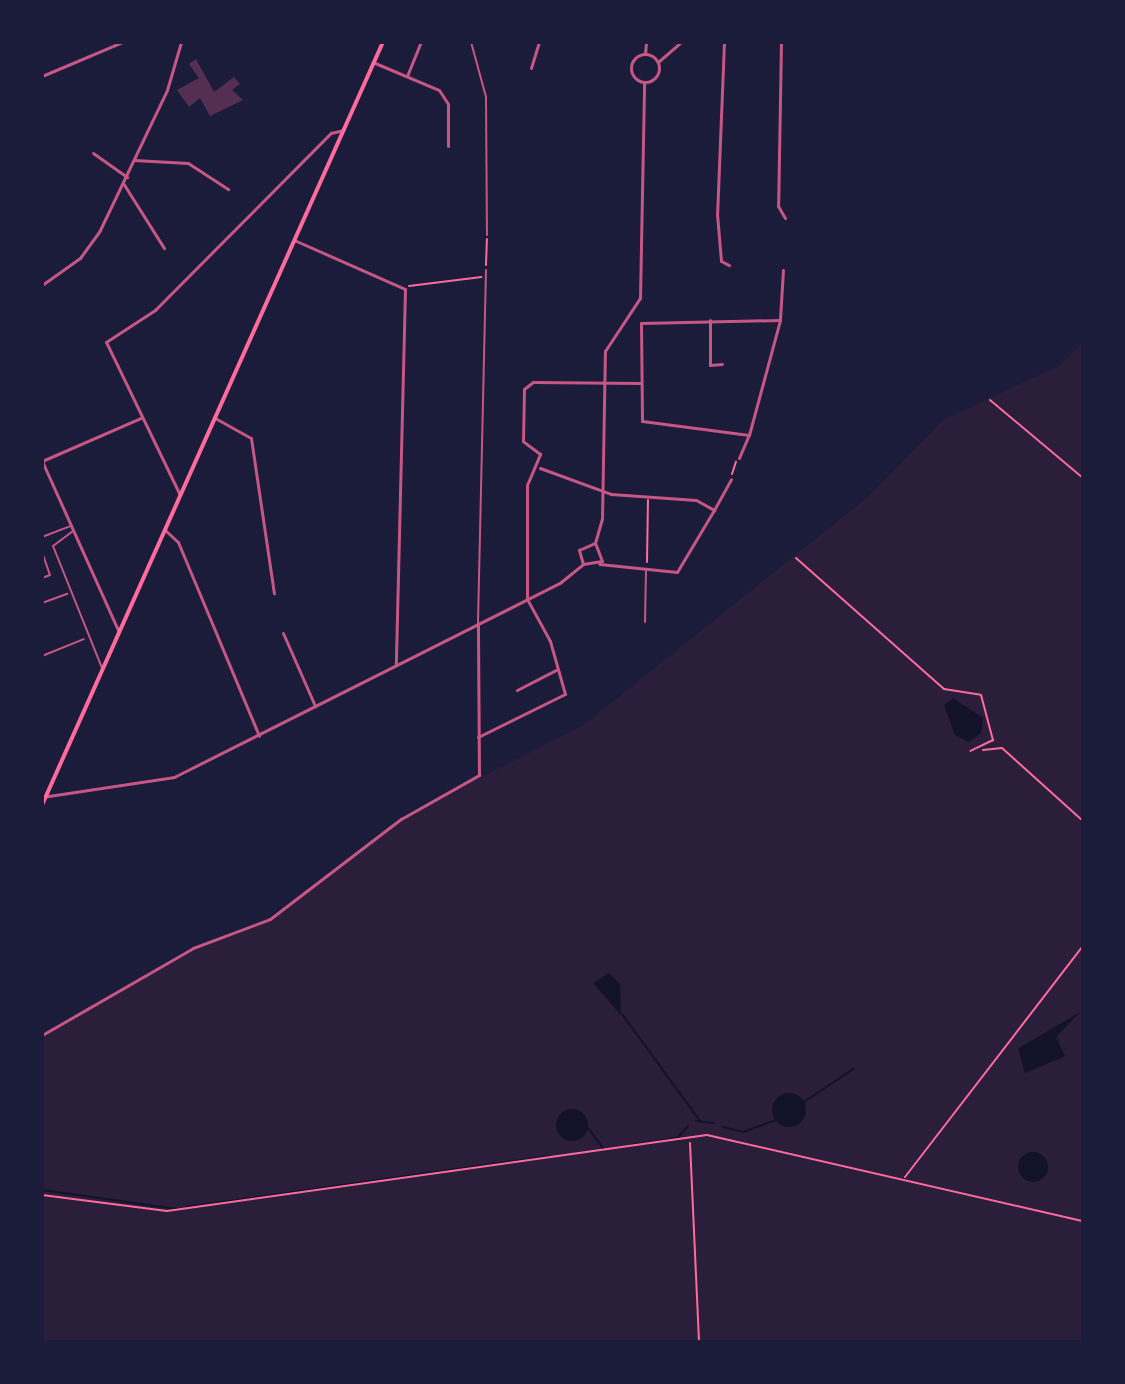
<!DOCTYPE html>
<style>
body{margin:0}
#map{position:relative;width:1125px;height:1384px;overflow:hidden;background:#1b1b3a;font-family:"Open Sans",sans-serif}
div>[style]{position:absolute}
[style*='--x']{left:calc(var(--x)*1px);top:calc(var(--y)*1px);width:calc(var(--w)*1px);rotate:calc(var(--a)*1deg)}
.green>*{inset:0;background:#2a1e3b}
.water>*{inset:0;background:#12122b}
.round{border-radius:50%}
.stream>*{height:2px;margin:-1px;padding:0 1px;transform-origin:1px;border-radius:1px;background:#12122b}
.building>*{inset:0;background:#542f53}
.path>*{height:2px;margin:-1px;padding:0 1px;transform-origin:1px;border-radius:1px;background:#ff6b9d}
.service>*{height:2px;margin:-1px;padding:0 1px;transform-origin:1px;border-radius:1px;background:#c65784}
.pedestrian>*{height:2px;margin:-1px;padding:0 1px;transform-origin:1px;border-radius:1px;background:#c65784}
.minor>*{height:3px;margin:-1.5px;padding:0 1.5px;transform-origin:1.5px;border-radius:1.5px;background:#c65784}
.minor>.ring{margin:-1.5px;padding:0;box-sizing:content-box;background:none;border:3px solid #c65784;border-radius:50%}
.secondary>*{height:4px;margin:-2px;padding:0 2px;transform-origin:2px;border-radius:2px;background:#ff6b9d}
span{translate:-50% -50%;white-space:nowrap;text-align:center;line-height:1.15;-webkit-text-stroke:6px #1b1b3a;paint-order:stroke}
.frame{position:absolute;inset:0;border:44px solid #1b1b3a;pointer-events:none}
</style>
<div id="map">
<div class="green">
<i style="clip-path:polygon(evenodd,1083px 342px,1083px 1342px,42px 1342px,42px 1037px,193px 951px,270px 921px,400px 819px,585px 724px,869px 496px,943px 420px,1060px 365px,1083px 342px,1080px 1013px,1057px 1034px,1062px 1059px,1024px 1065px,1018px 1048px,1080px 1013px)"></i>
</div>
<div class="water">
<i style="clip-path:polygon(953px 698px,983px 718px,981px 733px,969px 742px,955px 735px,944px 705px)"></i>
<i style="clip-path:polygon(609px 973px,620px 984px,621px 1015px,593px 983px)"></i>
<i style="clip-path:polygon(1080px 1012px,1056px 1037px,1065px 1056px,1025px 1073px,1018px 1049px)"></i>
<i class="round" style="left:772px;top:1093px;width:34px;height:34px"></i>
<i class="round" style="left:556px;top:1109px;width:32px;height:32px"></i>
<i class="round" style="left:1018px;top:1152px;width:30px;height:30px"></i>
</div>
<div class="stream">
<i style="--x:622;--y:1014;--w:132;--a:53.9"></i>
<i style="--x:801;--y:1104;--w:63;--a:-33.9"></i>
<i style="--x:696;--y:1121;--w:18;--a:6"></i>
<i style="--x:723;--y:1127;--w:21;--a:14"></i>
<i style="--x:743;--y:1132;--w:38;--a:-20"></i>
<i style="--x:588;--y:1128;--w:26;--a:53"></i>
<i style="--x:631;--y:1145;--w:47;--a:-8.7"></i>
<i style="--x:677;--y:1138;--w:16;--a:-47"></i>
<i style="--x:42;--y:1190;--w:136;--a:8"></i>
<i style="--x:187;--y:1207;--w:366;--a:-8"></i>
</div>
<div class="building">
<i style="clip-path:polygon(196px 59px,214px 92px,234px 77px,240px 84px,232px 90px,243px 100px,210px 116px,200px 98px,189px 107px,177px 90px,199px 78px,189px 64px)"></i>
</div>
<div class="path">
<i style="--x:486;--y:265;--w:26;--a:-88"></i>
<i style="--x:409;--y:286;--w:73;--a:-7.1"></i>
<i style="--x:990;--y:400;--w:121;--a:40"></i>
<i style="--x:732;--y:474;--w:13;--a:-72"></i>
<i style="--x:796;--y:558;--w:198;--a:41.5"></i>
<i style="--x:944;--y:689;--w:37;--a:9"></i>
<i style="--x:981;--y:695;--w:47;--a:75.1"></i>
<i style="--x:993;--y:740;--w:25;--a:154"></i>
<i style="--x:647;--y:562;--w:62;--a:-89.1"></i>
<i style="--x:983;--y:750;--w:19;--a:-6"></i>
<i style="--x:1002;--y:748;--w:109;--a:42"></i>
<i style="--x:690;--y:1143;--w:199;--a:87.4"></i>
<i style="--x:905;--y:1177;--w:292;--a:-52.4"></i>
<i style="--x:42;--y:1195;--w:126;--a:7.3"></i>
<i style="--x:167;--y:1211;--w:545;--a:-8.01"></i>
<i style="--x:707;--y:1135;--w:386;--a:12.9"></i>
</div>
<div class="service">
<i style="--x:73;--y:531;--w:25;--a:143"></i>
<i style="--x:53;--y:546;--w:131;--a:68.1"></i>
<i style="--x:42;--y:537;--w:31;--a:-21"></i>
<i style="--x:42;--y:552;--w:24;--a:71"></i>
<i style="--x:50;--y:575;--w:9;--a:159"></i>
<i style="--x:42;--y:603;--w:27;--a:-20"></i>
<i style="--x:645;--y:622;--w:51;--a:-88.9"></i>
<i style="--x:42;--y:656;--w:45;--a:-22"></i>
</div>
<div class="pedestrian">
<i style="--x:471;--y:42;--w:57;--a:74.7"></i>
<i style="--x:486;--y:97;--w:138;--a:89.6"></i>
<i style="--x:478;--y:622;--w:352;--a:-88.7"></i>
</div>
<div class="minor">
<i style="--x:724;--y:42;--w:172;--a:92.3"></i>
<i style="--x:717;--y:214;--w:47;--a:85.1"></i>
<i style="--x:721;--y:261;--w:9;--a:27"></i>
<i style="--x:781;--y:42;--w:164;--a:91"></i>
<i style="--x:778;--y:206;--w:14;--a:60"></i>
<i class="ring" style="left:631px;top:54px;width:25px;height:25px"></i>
<i style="--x:645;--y:54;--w:12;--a:-85"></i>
<i style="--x:658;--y:62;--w:30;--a:-41"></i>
<i style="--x:375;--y:63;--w:69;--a:22.9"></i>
<i style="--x:439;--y:90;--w:17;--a:57"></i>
<i style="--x:448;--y:104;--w:42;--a:90"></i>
<i style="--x:531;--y:68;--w:27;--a:-73"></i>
<i style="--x:42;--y:76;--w:87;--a:-23"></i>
<i style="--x:407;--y:76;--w:37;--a:-68"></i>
<i style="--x:93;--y:153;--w:42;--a:35.2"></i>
<i style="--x:134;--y:160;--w:54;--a:3.2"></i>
<i style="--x:188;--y:163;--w:48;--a:33"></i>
<i style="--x:123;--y:183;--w:77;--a:57.8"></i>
<i style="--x:294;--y:240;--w:121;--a:23.8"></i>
<i style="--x:405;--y:289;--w:375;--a:91.4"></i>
<i style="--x:42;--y:285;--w:47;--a:-35.4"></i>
<i style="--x:80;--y:258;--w:34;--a:-54"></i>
<i style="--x:100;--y:230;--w:155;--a:-64.4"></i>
<i style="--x:167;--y:90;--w:50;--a:-73.7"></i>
<i style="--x:780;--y:319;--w:49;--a:-86.5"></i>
<i style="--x:710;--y:320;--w:45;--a:90"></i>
<i style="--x:710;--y:365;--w:12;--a:-5"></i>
<i style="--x:215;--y:418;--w:41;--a:29.1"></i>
<i style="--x:251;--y:438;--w:157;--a:81.6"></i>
<i style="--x:739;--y:458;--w:25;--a:-67"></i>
<i style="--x:749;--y:435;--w:119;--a:-74.9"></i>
<i style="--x:780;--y:320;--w:139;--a:178.8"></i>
<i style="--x:641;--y:323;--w:98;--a:89.4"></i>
<i style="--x:642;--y:421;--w:108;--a:7.5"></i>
<i style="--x:42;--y:461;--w:188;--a:65.8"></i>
<i style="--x:42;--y:461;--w:108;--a:-23.5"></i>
<i style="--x:540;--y:468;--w:76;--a:20.1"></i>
<i style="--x:611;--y:494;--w:85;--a:4"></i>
<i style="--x:696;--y:500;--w:21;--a:29"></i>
<i style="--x:714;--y:510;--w:72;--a:120.8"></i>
<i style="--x:677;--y:572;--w:78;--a:-174.1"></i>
<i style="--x:180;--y:495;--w:170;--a:-115.8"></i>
<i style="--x:106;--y:342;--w:59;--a:-33.1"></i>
<i style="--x:155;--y:310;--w:250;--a:-45.2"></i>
<i style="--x:331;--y:133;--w:13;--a:-13"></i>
<i style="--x:714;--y:510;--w:35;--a:-61"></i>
<i style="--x:165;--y:530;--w:18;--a:43"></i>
<i style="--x:178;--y:542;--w:210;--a:67.3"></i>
<i style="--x:595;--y:543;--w:25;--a:-74"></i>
<i style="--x:602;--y:519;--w:168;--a:-89"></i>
<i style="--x:605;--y:351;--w:64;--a:-56.6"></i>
<i style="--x:640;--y:298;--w:216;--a:-88.9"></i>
<i style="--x:583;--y:564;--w:19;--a:-9"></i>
<i style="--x:602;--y:561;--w:19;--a:-111"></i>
<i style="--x:583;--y:564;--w:15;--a:-106"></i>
<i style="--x:579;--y:550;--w:17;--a:-24"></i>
<i style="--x:283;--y:633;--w:80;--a:66.3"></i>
<i style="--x:517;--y:690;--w:44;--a:-27.1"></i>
<i style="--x:478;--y:737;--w:97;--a:-26.3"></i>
<i style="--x:565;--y:694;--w:55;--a:-105.8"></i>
<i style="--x:550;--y:641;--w:48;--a:-118.7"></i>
<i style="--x:527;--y:599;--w:114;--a:-90"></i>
<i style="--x:527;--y:485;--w:34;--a:-67"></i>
<i style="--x:540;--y:454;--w:21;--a:-143"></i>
<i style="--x:523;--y:441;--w:52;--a:-88.9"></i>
<i style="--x:524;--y:389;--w:11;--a:-38"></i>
<i style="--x:533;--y:382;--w:108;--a:0.5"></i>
<i style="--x:42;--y:797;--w:134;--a:-8.6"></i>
<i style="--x:174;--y:777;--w:433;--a:-26.7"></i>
<i style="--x:561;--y:582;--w:28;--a:-39"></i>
<i style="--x:42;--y:1035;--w:174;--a:-29.9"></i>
<i style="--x:193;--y:948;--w:82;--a:-20.6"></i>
<i style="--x:270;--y:919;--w:165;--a:-37.4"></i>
<i style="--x:401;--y:819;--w:90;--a:-29.4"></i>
<i style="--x:479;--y:775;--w:152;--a:-90.4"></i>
</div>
<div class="secondary">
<i style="--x:42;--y:805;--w:836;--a:-65.92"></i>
</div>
<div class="frame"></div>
</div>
